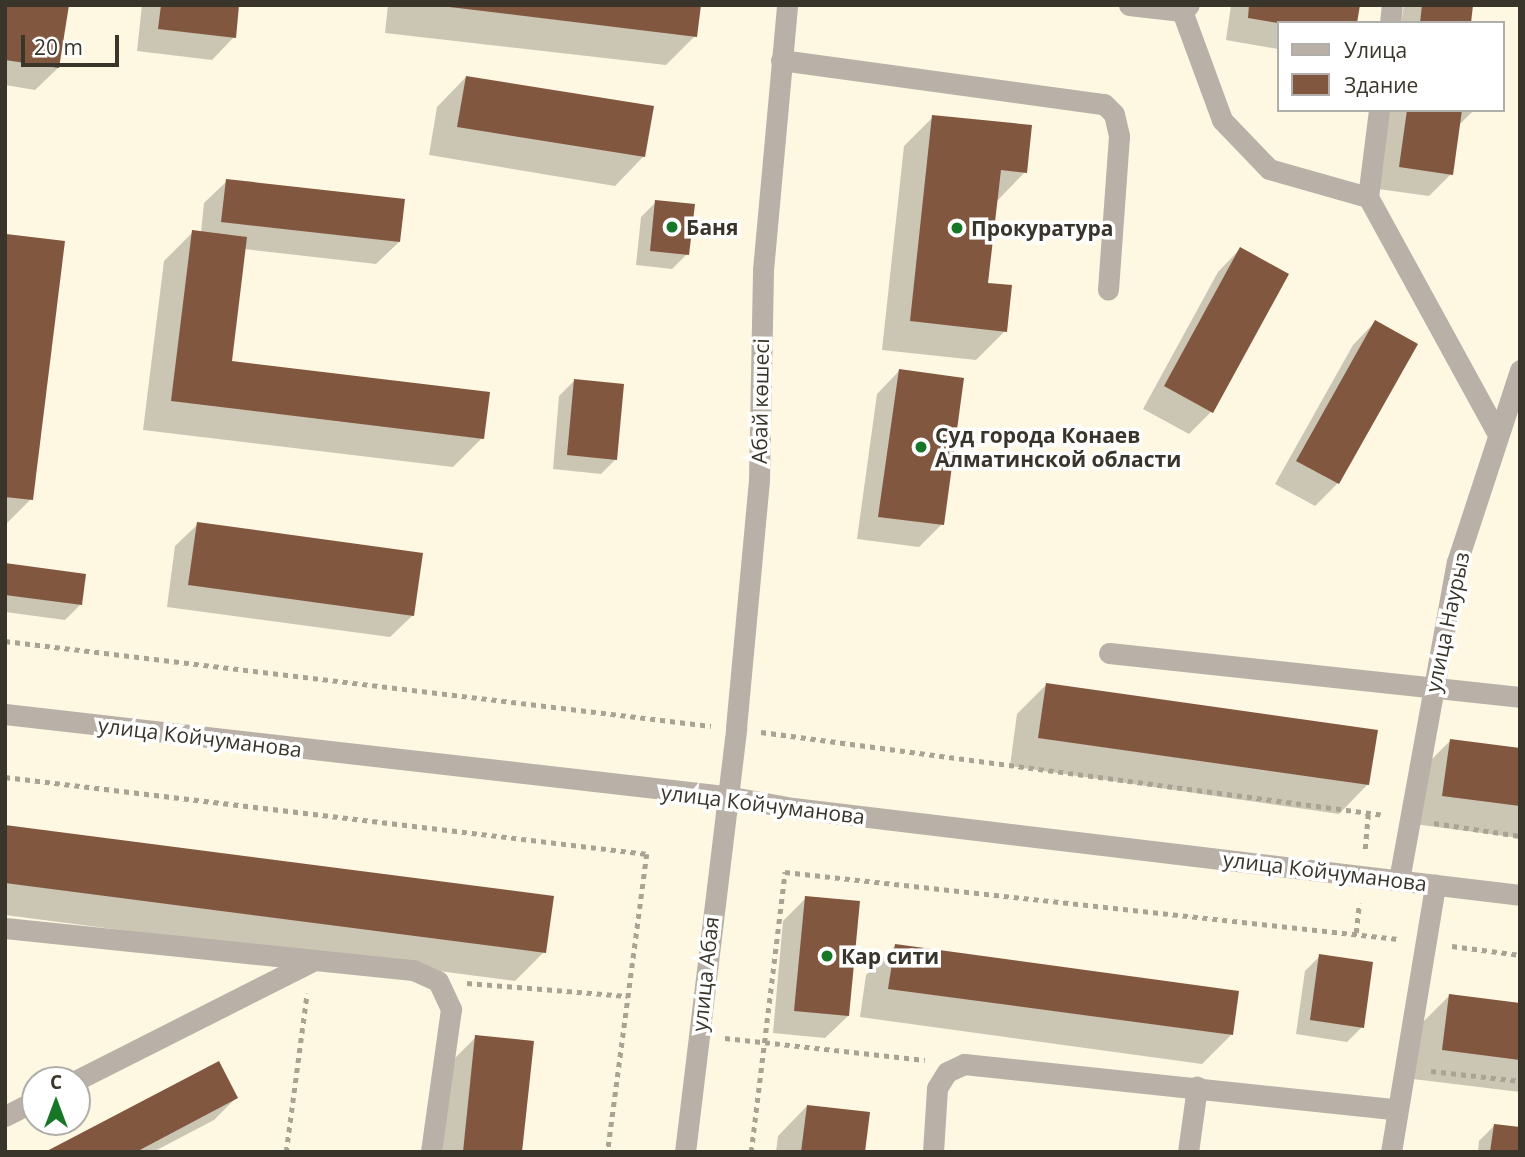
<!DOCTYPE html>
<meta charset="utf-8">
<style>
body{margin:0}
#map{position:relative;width:1525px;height:1157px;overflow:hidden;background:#fef7e2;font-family:"Open Sans",sans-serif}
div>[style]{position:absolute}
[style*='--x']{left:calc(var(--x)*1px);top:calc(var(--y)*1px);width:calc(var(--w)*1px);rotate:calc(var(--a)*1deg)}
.shadow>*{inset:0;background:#0003}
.building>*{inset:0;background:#82573f}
.path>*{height:4.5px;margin-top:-2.25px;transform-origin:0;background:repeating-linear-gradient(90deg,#a9a393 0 5px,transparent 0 10px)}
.minor>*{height:21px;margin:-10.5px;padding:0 10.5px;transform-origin:10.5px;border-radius:10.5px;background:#b9b0a7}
.dots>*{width:19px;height:19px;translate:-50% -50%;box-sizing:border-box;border:4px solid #fff;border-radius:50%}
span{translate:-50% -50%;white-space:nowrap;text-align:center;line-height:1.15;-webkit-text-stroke:7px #fff;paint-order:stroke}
.poi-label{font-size:21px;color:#39352b;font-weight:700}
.left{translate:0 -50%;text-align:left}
.street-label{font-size:21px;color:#39352b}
.frame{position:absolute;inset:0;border:7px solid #39352b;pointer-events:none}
.legend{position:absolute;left:1277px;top:21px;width:228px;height:91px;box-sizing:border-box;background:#fff;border:2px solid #b0aeaa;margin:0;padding:9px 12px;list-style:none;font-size:21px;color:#39352b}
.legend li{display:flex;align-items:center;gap:14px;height:35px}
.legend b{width:35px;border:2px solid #b0aeaa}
.north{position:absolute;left:21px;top:1066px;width:70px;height:70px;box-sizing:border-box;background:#fff;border:2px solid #b0aeaa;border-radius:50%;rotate:0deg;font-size:19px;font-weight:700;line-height:28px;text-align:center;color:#39352b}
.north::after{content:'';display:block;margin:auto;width:24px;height:32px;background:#177727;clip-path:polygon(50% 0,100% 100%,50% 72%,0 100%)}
.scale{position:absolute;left:21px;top:35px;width:98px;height:32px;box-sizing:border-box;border:4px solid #39352b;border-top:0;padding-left:9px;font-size:21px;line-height:24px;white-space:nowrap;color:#39352b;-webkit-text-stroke:5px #fff;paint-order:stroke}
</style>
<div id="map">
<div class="shadow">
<i style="clip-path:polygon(5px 5px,67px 5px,58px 68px,35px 90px,5px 85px)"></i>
<i style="clip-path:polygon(142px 5px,238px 5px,234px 37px,212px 60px,137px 51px)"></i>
<i style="clip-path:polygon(388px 5px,699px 5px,695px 36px,666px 65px,385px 33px)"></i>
<i style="clip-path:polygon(1231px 5px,1358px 5px,1278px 23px,1278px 49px,1226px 40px)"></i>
<i style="clip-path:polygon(1404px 5px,1472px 5px,1469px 23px,1401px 23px)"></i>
<i style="clip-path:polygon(466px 77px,644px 156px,615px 186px,429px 155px,437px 107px)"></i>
<i style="clip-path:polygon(1389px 110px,1474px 110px,1458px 126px,1451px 174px,1429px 196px,1378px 189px)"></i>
<i style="clip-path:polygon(933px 117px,1025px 172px,996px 202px,987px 285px,1005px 331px,976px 360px,882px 350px,904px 146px)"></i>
<i style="clip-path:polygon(227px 181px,399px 242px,376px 264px,244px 249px,230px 362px,482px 438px,453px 467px,143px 430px,164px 261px,193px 232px,201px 233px,204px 203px)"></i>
<i style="clip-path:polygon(656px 202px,687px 254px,672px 269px,636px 265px,641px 217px)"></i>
<i style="clip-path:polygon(7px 235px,31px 499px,5px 525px,5px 237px)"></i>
<i style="clip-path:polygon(1240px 249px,1211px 412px,1189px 434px,1143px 409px,1218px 272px)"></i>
<i style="clip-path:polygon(1375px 322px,1416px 345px,1338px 483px,1315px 506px,1275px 484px,1353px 345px)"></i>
<i style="clip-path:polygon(899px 371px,942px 524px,919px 547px,857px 539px,877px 394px)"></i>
<i style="clip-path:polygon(574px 381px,616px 459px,601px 474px,553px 469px,559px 396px)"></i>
<i style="clip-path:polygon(198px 524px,413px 615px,390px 637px,167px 607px,175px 546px)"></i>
<i style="clip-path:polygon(5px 565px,80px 605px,65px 620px,5px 612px)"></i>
<i style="clip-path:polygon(1046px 685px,1368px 784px,1339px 814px,1010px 766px,1017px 714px)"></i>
<i style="clip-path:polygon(1450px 741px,1520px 750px,1520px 838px,1414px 824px,1421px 770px)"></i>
<i style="clip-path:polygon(5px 827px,544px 952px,515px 981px,5px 915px)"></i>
<i style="clip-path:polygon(806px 898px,848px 1016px,825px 1038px,773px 1033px,783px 921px)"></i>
<i style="clip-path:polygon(895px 946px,1231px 1035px,1202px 1064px,860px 1017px,866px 975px)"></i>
<i style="clip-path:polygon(1320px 956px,1362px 1027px,1347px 1042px,1296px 1034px,1305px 971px)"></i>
<i style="clip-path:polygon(1449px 996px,1520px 1005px,1520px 1092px,1413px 1079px,1420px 1025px)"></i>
<i style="clip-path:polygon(476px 1037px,520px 1152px,437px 1152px,447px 1066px)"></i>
<i style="clip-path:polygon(236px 1098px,214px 1120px,153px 1152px,49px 1152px)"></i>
<i style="clip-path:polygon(807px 1106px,864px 1152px,776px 1152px,778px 1136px)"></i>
<i style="clip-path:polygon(1494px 1126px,1520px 1152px,1478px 1152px,1479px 1141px)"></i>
</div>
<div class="building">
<i style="clip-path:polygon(7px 5px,69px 5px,59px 68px,5px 60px)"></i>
<i style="clip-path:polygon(161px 5px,239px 5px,236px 38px,158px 29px)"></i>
<i style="clip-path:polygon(433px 5px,701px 5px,697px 37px)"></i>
<i style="clip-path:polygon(1249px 5px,1360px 5px,1357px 23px,1278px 23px,1248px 18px)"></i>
<i style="clip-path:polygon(1422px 5px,1473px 5px,1471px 23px,1420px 23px)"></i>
<i style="clip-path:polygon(466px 76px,654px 106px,645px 157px,457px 127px)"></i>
<i style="clip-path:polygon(1407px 110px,1462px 110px,1453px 175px,1399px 167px)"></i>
<i style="clip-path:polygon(932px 115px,1032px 125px,1027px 173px,1001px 170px,988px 283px,1012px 285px,1007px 332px,910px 321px)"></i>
<i style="clip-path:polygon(226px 179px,405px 199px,400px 242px,221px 222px)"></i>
<i style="clip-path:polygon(655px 200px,695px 204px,689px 255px,650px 251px)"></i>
<i style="clip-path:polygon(192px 230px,247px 237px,232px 361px,490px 392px,484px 439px,171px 401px)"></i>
<i style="clip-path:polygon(6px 234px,65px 241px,33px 500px,5px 497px)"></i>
<i style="clip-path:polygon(1240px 247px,1289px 274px,1213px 413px,1164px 386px)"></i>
<i style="clip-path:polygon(1375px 320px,1418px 344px,1339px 484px,1296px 461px)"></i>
<i style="clip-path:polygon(899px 369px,964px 378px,944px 525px,878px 517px)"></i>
<i style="clip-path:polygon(574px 379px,624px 384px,617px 460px,567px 455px)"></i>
<i style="clip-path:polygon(197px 522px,423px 553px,414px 616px,188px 585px)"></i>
<i style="clip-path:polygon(5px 563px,86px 574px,82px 605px,5px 595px)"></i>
<i style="clip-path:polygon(1046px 683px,1378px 730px,1369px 785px,1038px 738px)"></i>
<i style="clip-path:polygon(1450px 739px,1520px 748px,1520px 806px,1442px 796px)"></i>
<i style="clip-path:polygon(5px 825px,554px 896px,546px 953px,5px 883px)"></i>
<i style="clip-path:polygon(805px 896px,860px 901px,849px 1016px,794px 1011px)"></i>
<i style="clip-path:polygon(895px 944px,1239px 991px,1233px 1035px,888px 989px)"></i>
<i style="clip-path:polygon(1319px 954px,1373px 962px,1364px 1028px,1310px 1020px)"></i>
<i style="clip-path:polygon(1449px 994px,1520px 1003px,1520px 1060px,1442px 1050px)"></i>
<i style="clip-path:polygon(475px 1035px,534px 1041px,522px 1152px,463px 1152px)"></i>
<i style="clip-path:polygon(219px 1061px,238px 1098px,136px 1152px,45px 1152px)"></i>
<i style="clip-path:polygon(807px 1105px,870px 1112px,865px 1152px,801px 1152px)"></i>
<i style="clip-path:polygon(1494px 1124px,1520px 1127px,1520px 1152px,1490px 1152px)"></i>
</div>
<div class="path">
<i style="--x:5;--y:641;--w:711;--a:6.87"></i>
<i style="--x:761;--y:732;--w:629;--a:7.59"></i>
<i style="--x:5;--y:777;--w:647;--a:6.84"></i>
<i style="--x:647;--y:854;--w:301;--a:97.5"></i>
<i style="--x:1434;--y:823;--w:87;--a:8.6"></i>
<i style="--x:1365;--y:849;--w:37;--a:-85"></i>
<i style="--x:1356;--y:933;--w:30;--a:-84"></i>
<i style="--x:1452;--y:946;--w:69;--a:7.5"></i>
<i style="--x:467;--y:983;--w:161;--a:4.6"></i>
<i style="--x:725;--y:1038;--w:201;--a:6.3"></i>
<i style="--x:1431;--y:1071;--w:90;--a:6.4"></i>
<i style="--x:286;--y:1152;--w:160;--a:-82.5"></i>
<i style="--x:751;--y:1152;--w:282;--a:-83.1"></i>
<i style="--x:785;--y:872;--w:617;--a:6.24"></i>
</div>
<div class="minor">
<i style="--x:1129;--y:5;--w:53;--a:6.5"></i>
<i style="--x:1182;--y:11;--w:9;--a:-41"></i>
<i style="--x:1182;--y:11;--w:116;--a:69.8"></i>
<i style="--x:1222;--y:120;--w:68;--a:46.2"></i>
<i style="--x:1269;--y:169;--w:103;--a:15.8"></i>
<i style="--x:1390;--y:23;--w:18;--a:-84"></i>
<i style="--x:781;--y:60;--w:326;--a:7.8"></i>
<i style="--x:1104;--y:104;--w:14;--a:45"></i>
<i style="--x:1114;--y:114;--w:23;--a:77"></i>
<i style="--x:1119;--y:136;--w:154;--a:94.1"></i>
<i style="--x:1379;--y:110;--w:88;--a:97.2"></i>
<i style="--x:1368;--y:197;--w:270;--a:61.3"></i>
<i style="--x:1109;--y:653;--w:413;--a:6.1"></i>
<i style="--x:5;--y:714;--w:726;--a:6.49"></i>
<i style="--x:726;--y:796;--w:68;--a:10.2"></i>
<i style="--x:793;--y:808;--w:732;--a:6.82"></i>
<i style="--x:1399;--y:880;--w:323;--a:-79.7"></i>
<i style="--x:1457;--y:562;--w:202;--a:-71.8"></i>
<i style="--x:5;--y:928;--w:410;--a:5.9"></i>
<i style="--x:413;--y:970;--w:27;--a:24"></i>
<i style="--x:438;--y:981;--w:31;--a:65"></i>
<i style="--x:451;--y:1009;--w:144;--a:98"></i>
<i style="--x:77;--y:1080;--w:262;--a:-26.8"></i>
<i style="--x:5;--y:1116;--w:34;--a:-27"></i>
<i style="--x:685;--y:1152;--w:427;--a:-83.1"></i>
<i style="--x:736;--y:728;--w:249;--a:-84.7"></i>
<i style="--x:759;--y:480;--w:210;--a:-88.9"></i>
<i style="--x:763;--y:270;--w:266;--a:-84.8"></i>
<i style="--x:933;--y:1152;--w:64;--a:-86.4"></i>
<i style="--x:937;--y:1088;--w:19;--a:-58"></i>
<i style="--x:947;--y:1072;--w:19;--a:-25"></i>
<i style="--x:964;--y:1064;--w:433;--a:6"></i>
<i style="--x:1188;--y:1152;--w:66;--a:-82.1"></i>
<i style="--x:1391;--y:1152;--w:271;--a:-80.6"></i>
</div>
<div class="dots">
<i style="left:672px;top:227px;background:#177727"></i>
<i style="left:957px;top:228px;background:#177727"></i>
<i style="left:921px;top:447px;background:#177727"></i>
<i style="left:827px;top:956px;background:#177727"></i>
</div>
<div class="poi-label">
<span class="left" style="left:686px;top:227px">Баня</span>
<span class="left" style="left:971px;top:228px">Прокуратура</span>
<span class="left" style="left:935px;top:447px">Суд города Конаев<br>Алматинской области</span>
<span class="left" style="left:841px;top:956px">Кар сити</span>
</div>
<div class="street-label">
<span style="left:760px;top:401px;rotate:-89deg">Абай көшесі</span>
<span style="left:1447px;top:622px;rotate:-78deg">улица Наурыз</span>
<span style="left:200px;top:737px;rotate:7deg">улица Койчуманова</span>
<span style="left:763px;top:804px;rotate:7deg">улица Койчуманова</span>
<span style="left:1325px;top:871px;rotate:7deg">улица Койчуманова</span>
<span style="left:705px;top:974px;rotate:-84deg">улица Абая</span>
</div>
<div class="frame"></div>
<ul class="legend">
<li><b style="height:9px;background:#b9b0a7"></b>Улица</li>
<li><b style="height:19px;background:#82573f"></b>Здание</li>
</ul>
<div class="north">С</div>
<div class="scale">20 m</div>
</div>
